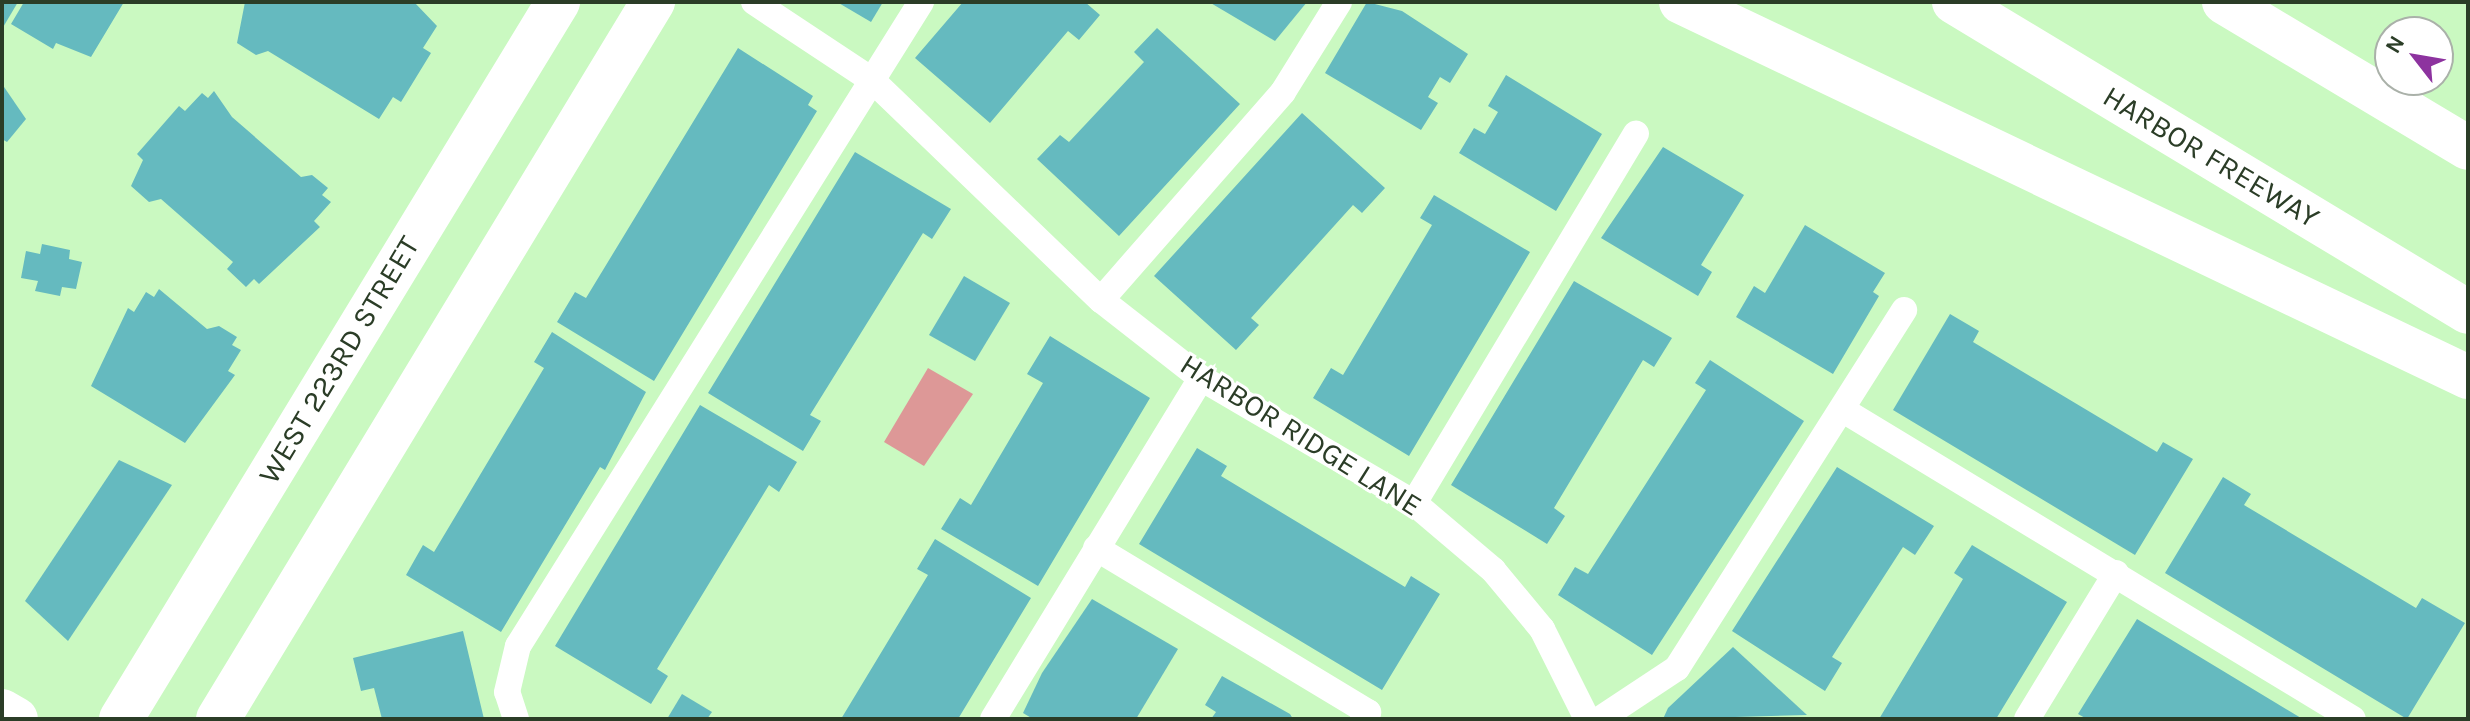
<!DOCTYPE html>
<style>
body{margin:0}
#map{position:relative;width:2470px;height:721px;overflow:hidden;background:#caf9c1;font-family:Karla,sans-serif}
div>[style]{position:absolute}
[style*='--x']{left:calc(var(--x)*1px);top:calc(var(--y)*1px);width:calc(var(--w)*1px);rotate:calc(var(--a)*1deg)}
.water>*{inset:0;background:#dd9897}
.building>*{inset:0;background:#65babf}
.service>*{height:26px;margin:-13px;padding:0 13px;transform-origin:13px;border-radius:13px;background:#fff}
.secondary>*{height:44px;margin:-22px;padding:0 22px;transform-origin:22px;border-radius:22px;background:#fff}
.primary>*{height:44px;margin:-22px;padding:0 22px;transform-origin:22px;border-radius:22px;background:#fff}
.motorway>*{height:44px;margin:-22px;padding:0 22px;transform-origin:22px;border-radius:22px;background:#fff}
span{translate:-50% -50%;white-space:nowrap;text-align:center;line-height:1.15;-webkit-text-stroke:6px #fff;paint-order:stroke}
.street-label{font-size:30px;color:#2b3d27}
.frame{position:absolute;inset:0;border:4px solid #2b3d27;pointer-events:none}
.north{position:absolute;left:2374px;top:16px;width:80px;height:80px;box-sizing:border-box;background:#fff;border:2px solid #aab1a9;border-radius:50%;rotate:301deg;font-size:22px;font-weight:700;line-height:32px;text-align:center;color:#2b3d27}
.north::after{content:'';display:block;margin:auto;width:28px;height:36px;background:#8d339f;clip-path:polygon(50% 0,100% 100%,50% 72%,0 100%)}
</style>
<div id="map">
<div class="water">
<i style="clip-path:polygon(928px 368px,973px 394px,924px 466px,884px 442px)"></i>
</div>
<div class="building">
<i style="clip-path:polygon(2px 2px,18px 2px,2px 29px)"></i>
<i style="clip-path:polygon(24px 2px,124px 2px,91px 57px,56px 43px,53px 49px,11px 24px)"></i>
<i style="clip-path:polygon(245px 2px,415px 3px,437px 26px,423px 48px,431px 53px,401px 102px,393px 97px,379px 119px,268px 51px,256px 55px,237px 43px)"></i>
<i style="clip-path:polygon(837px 2px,883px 2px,871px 22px)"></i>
<i style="clip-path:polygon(963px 2px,1085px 2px,1100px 15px,1079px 40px,1068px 31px,990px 123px,915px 58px)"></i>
<i style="clip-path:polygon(1209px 2px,1307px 2px,1275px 41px)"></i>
<i style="clip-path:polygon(1367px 2px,1402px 11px,1468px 54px,1450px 83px,1440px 77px,1428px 97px,1438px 103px,1421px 130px,1325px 73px)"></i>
<i style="clip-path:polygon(1157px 28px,1240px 104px,1119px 236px,1037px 159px,1060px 135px,1069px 142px,1144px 62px,1134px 52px)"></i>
<i style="clip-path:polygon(738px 48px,813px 96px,808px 105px,817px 111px,654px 381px,557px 322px,575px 292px,586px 298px)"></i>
<i style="clip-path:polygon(1506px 75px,1602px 134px,1556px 211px,1459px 153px,1474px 128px,1485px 134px,1498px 112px,1488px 106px)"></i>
<i style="clip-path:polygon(2px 84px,26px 119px,7px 142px,2px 139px)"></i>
<i style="clip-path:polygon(214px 91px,232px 117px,301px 177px,312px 175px,328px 188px,322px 195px,331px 202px,314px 221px,320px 227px,259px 284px,254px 279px,246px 287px,227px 269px,233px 262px,161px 199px,149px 202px,131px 186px,143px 160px,137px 154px,179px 106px,185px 111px,202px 93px,208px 98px)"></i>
<i style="clip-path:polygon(1302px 113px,1385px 188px,1362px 213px,1353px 205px,1251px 318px,1259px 325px,1236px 350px,1154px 276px)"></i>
<i style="clip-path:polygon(1663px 147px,1744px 195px,1701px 265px,1712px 272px,1698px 296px,1601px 238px)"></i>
<i style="clip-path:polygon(855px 152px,951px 209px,932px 239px,923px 233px,810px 415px,821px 421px,803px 451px,708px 393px)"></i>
<i style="clip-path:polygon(1434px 195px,1530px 252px,1409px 456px,1313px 398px,1331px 368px,1343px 375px,1432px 225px,1420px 218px)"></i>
<i style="clip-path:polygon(1805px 225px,1885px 273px,1873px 292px,1879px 296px,1833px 374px,1736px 317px,1754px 286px,1765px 293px)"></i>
<i style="clip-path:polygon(42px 244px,70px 250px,69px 259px,82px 262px,76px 289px,62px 287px,60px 296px,35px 291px,38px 281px,21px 278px,26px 251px,40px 254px)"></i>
<i style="clip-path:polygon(964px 276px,1010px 303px,975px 361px,929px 335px)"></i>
<i style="clip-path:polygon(1574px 281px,1672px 338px,1654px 367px,1643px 360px,1554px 508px,1565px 516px,1547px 544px,1451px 485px)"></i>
<i style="clip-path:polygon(159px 289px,207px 329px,219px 326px,237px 337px,232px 345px,241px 350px,228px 371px,235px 375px,185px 443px,91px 386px,128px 308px,134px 312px,146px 292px,154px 297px)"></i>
<i style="clip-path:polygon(1950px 314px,1979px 331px,1973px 342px,2157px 452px,2163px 442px,2193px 459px,2135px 555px,1893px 410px)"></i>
<i style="clip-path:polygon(552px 332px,646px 392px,605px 470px,600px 467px,501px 632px,406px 575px,423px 545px,434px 552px,544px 368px,534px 362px)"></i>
<i style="clip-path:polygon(1050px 336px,1150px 398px,1038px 586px,941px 529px,960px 498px,971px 505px,1043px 383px,1027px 374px)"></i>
<i style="clip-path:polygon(1710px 360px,1804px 421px,1652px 655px,1558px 595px,1575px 567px,1588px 574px,1706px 390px,1695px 383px)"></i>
<i style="clip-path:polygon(700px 405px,797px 462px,779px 492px,769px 485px,657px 669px,668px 676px,651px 704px,555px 646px)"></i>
<i style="clip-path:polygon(1197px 448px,1227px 466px,1221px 476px,1405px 587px,1411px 576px,1440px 594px,1382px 690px,1139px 544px)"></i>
<i style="clip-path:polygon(119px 460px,172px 485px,68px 641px,25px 601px)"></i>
<i style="clip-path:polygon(1837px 467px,1934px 526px,1915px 555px,1903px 547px,1832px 657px,1842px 663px,1825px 691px,1732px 631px)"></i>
<i style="clip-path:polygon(2223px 477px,2251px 494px,2244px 505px,2416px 608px,2422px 598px,2465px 623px,2407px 719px,2165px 573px)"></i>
<i style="clip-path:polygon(935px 539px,1031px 598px,958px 719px,841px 719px,928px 575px,917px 569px)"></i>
<i style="clip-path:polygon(1972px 545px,2067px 602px,1996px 719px,1879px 719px,1963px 579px,1954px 573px)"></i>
<i style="clip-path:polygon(1092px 599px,1178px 649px,1136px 719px,1033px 719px,1023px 713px,1042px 673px)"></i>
<i style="clip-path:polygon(2137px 619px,2301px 718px,2310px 719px,2087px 719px,2078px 714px)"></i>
<i style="clip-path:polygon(463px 631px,484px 719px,382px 719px,374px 688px,361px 691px,353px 658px)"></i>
<i style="clip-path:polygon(1733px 647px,1807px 715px,1663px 719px,1668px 708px)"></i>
<i style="clip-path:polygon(1222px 676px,1290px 714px,1293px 719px,1211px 719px,1216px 712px,1205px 705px)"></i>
<i style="clip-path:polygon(682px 694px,712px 712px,707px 719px,667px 719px)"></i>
</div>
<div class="service">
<i style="--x:754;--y:2;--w:141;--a:33.5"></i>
<i style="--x:872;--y:80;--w:318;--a:43.9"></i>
<i style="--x:1101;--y:300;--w:127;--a:38"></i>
<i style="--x:1201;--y:378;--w:247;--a:30.4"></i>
<i style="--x:1414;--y:503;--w:104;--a:40.3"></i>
<i style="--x:1493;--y:570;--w:77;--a:50.3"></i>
<i style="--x:1542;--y:629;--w:101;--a:63.4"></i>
<i style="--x:1101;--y:300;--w:276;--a:-48.8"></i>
<i style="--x:1283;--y:92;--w:106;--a:-58.1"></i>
<i style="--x:1843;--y:410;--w:596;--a:31.21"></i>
<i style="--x:1414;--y:503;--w:431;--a:-59"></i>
<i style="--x:1096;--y:548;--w:318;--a:31.1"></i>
<i style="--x:1368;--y:712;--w:9;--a:126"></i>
<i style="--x:516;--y:719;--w:28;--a:-108"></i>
<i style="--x:507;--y:692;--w:47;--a:-76.6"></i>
<i style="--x:518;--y:646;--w:760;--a:-57.96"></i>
<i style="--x:993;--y:719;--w:399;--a:-58.6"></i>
<i style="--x:1600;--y:719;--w:92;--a:-33.5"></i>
<i style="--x:1677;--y:668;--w:424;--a:-57.6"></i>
<i style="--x:2027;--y:719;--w:171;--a:-58.6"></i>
</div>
<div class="secondary">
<i style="--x:121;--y:719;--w:840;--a:-58.64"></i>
<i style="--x:218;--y:719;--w:839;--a:-58.76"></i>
</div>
<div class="primary">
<i style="--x:2;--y:711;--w:16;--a:30"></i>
</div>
<div class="motorway">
<i style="--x:1681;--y:2;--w:872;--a:25.48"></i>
<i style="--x:1954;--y:2;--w:600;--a:31.09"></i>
<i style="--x:2224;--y:2;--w:284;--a:30.9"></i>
</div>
<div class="street-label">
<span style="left:2211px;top:157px;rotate:31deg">HARBOR FREEWAY</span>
<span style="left:339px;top:360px;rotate:-59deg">WEST 223RD STREET</span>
<span style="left:1301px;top:435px;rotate:32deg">HARBOR RIDGE LANE</span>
</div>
<div class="frame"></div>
<div class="north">N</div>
</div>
